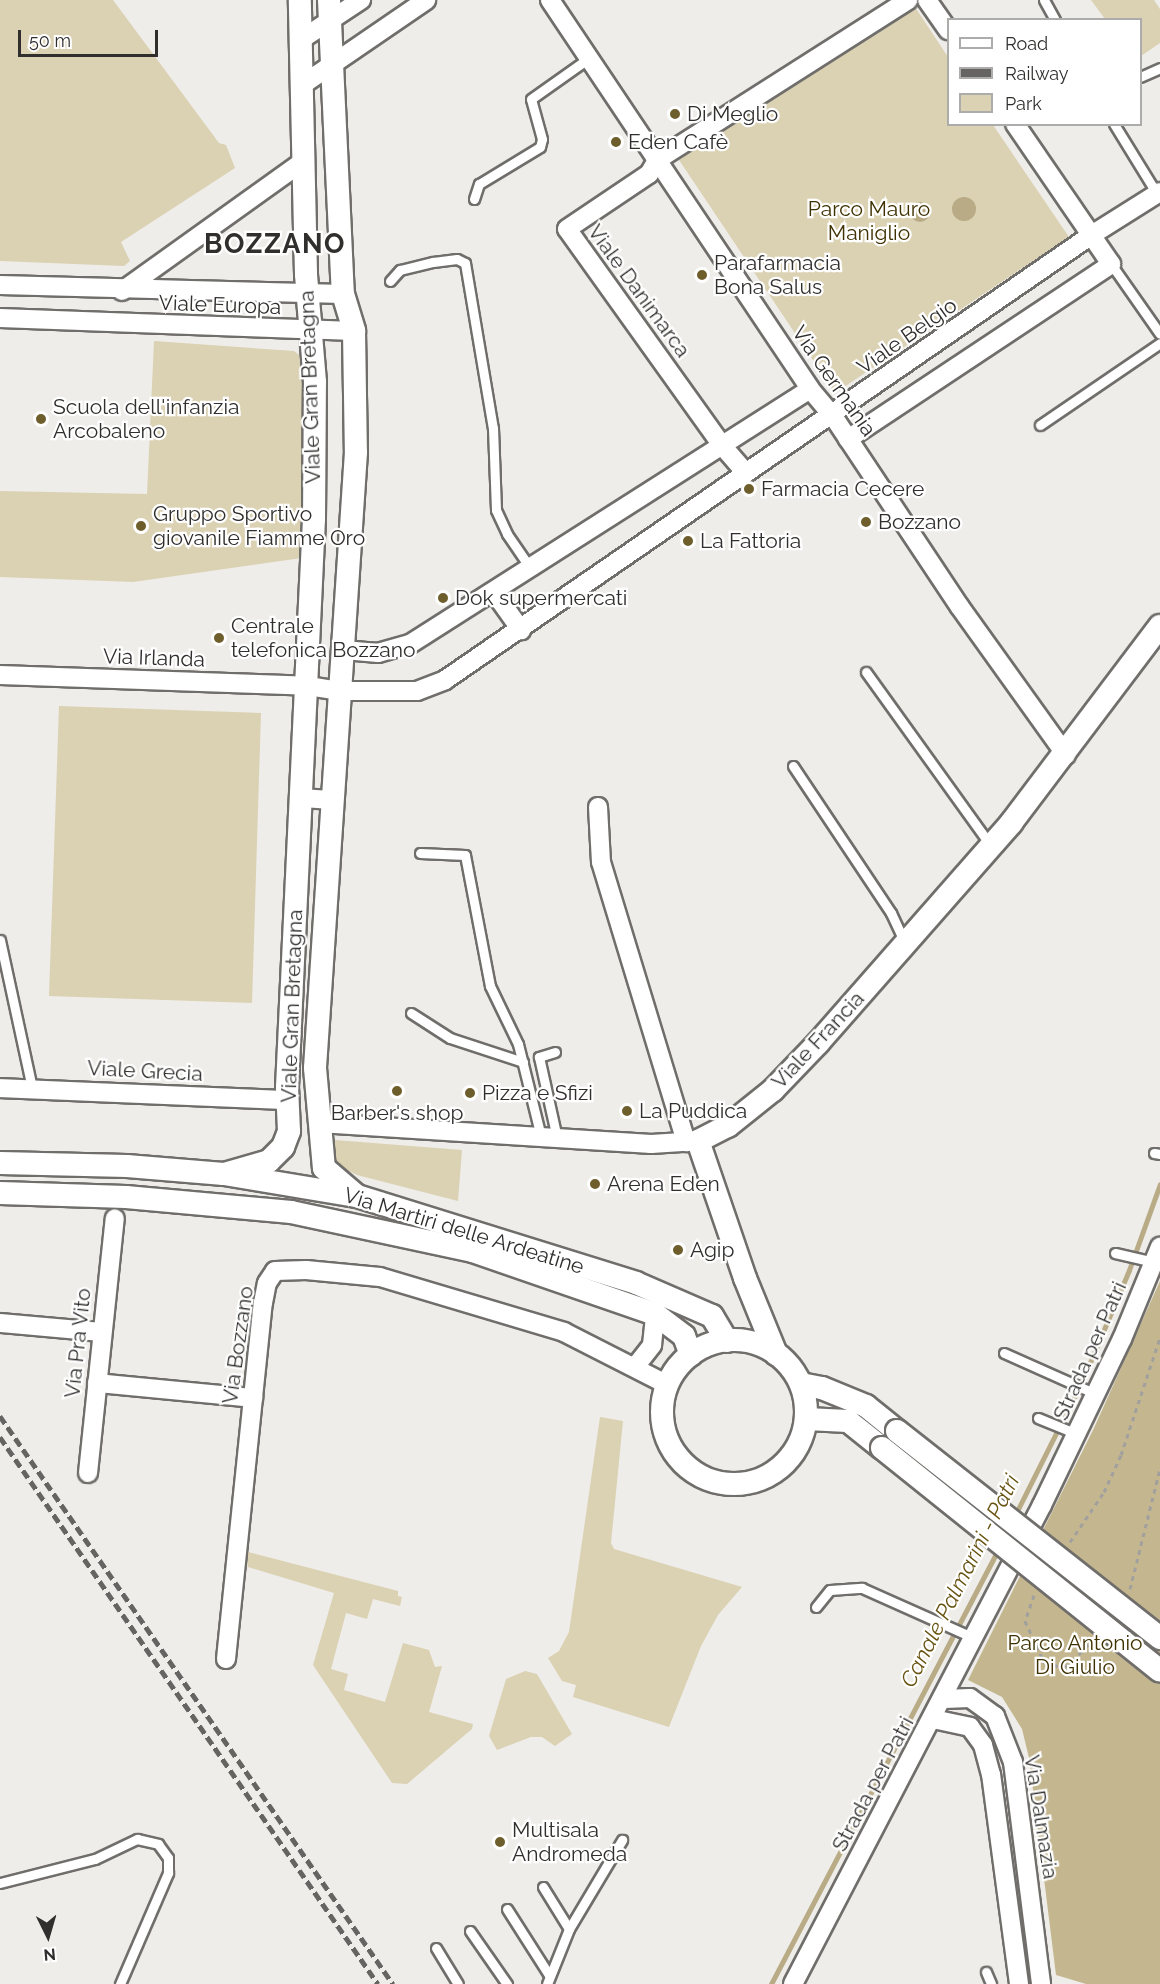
<!DOCTYPE html>
<meta charset="utf-8">
<style>
body{margin:0}
#map{position:relative;width:1160px;height:1984px;overflow:hidden;background:#eeede9;font-family:Raleway,sans-serif}
div>[style]{position:absolute}
[style*='--x']{left:calc(var(--x)*1px);top:calc(var(--y)*1px);width:calc(var(--w)*1px);rotate:calc(var(--a)*1deg)}
.green>*{inset:0;background:#dbd1b3}
.forest>*{inset:0;background:#c4b790}
.water>*{inset:0;background:#b8ab85}
.round{border-radius:50%}
.stream>*{height:5px;margin:-2.5px;padding:0 2.5px;transform-origin:2.5px;border-radius:2.5px;background:#b8ab85}
.path>*{height:3px;margin-top:-1.5px;transform-origin:0;background:repeating-linear-gradient(90deg,#a1a09d 0 4.5px,transparent 0 9px)}
.roads{filter:drop-shadow(2px 0 #706e6b) drop-shadow(-2px 0 #706e6b) drop-shadow(0 2px #706e6b) drop-shadow(0 -2px #706e6b)}
.service>*{height:9px;margin:-4.5px;padding:0 4.5px;transform-origin:4.5px;border-radius:4.5px;background:#fff}
.minor>*{height:18px;margin:-9px;padding:0 9px;transform-origin:9px;border-radius:9px;background:#fff}
.tertiary>*{height:22px;margin:-11px;padding:0 11px;transform-origin:11px;border-radius:11px;background:#fff}
.tertiary>.ring{margin:-11px;padding:0;box-sizing:content-box;background:none;border:22px solid #fff;border-radius:50%}
.rail>*{height:4.5px;margin-top:-2.25px;transform-origin:0;background:repeating-linear-gradient(90deg,#656462 0 9px,transparent 0 13.5px)}
.bridges{filter:drop-shadow(2px 0 #706e6b) drop-shadow(-2px 0 #706e6b) drop-shadow(0 2px #706e6b) drop-shadow(0 -2px #706e6b)}
.tertiary-bridge>*{height:22px;margin:-11px;padding:0 11px;transform-origin:11px;border-radius:11px;background:#fff}
.dots>*{width:16px;height:16px;translate:-50% -50%;box-sizing:border-box;border:3px solid #fff;border-radius:50%}
span{translate:-50% -50%;white-space:nowrap;text-align:center;line-height:1.15;-webkit-text-stroke:4.5px #fff;paint-order:stroke}
.poi-label{font-size:21px;color:#302f2e}
.left{translate:0 -50%;text-align:left}
.park-label{font-size:21px;color:#3f3100}
.street-label{font-size:21px;color:#302f2e}
.water-label{font-size:22px;color:#685513;font-style:italic}
.district-label{font-size:27px;color:#302f2e;font-weight:700;letter-spacing:1.5px}
.legend{position:absolute;left:947px;top:18px;width:195px;height:108px;box-sizing:border-box;background:#fff;border:2px solid #acacab;margin:0;padding:8px 10px;list-style:none;font-size:18px;color:#302f2e}
.legend li{display:flex;align-items:center;gap:12px;height:30px}
.legend b{width:30px;border:2px solid #acacab}
.north{position:absolute;left:18px;top:1906px;width:60px;height:60px;-webkit-text-stroke:4px #fff;paint-order:stroke;rotate:175deg;font-size:16px;font-weight:700;line-height:24px;text-align:center;color:#302f2e}
.north::after{content:'';display:block;margin:auto;width:21px;height:27px;background:#302f2e;clip-path:polygon(50% 0,100% 100%,50% 72%,0 100%)}
.scale{position:absolute;left:18px;top:30px;width:140px;height:27px;box-sizing:border-box;border:3px solid #302f2e;border-top:0;padding-left:8px;font-size:18px;line-height:21px;white-space:nowrap;color:#302f2e;-webkit-text-stroke:4px #fff;paint-order:stroke}
</style>
<div id="map">
<div class="green">
<i style="clip-path:polygon(0 0,113px 0,219px 143px,226px 145px,235px 168px,121px 242px,130px 261px,124px 266px,0 261px)"></i>
<i style="clip-path:polygon(1091px 0,1154px 0,1160px 9px,1160px 43px,1141px 56px,1140px 20px,1105px 19px)"></i>
<i style="clip-path:polygon(913px 4px,948px 57px,948px 124px,993px 125px,1069px 237px,835px 393px,679px 160px)"></i>
<i style="clip-path:polygon(154px 341px,294px 351px,308px 362px,302px 558px,133px 582px,0 577px,0 491px,147px 494px)"></i>
<i style="clip-path:polygon(59px 706px,261px 713px,252px 1003px,49px 996px)"></i>
<i style="clip-path:polygon(335px 1140px,462px 1150px,458px 1201px,357px 1175px,333px 1163px,328px 1144px)"></i>
<i style="clip-path:polygon(600px 1417px,623px 1421px,611px 1543px,614px 1549px,742px 1587px,718px 1615px,701px 1646px,669px 1727px,573px 1697px,576px 1685px,562px 1681px,548px 1658px,559px 1651px,569px 1632px)"></i>
<i style="clip-path:polygon(244px 1551px,398px 1591px,398px 1596px,402px 1597px,400px 1606px,373px 1599px,367px 1619px,346px 1613px,331px 1669px,348px 1674px,344px 1690px,385px 1702px,403px 1643px,429px 1650px,435px 1667px,442px 1666px,429px 1712px,473px 1724px,472px 1729px,407px 1784px,392px 1783px,313px 1665px,334px 1593px,248px 1567px)"></i>
<i style="clip-path:polygon(525px 1671px,537px 1674px,572px 1734px,555px 1746px,542px 1737px,531px 1737px,497px 1750px,489px 1736px,506px 1679px)"></i>
</div>
<div class="forest">
<i style="clip-path:polygon(1160px 1281px,1160px 1984px,1086px 1984px,1056px 1975px,1029px 1758px,1022px 1729px,1002px 1697px,968px 1680px,1094px 1428px)"></i>
</div>
<div class="water">
<i class="round" style="left:952px;top:197px;width:24px;height:24px"></i>
<i class="round" style="left:910px;top:202px;width:20px;height:20px"></i>
</div>
<div class="stream">
<i style="--x:1014;--y:1517;--w:154;--a:-63.4"></i>
<i style="--x:1083;--y:1379;--w:118;--a:-67.1"></i>
<i style="--x:1129;--y:1270;--w:91;--a:-70.2"></i>
<i style="--x:771;--y:1984;--w:490;--a:-62.4"></i>
</div>
<div class="path">
<i style="--x:1070;--y:1542;--w:60;--a:-55.8"></i>
<i style="--x:1104;--y:1492;--w:41;--a:-65.3"></i>
<i style="--x:1121;--y:1455;--w:123;--a:-71.6"></i>
<i style="--x:1130;--y:1589;--w:124;--a:-76"></i>
<i style="--x:1034;--y:1595;--w:28;--a:109"></i>
<i style="--x:1025;--y:1621;--w:47;--a:65.1"></i>
<i style="--x:1045;--y:1664;--w:21;--a:8"></i>
<i style="--x:1066;--y:1667;--w:38;--a:-45"></i>
</div>
<div class="roads">
<div class="service">
<i style="--x:1044;--y:0;--w:23;--a:61"></i>
<i style="--x:1140;--y:77;--w:22;--a:-24"></i>
<i style="--x:1114;--y:124;--w:82;--a:58.4"></i>
<i style="--x:474;--y:199;--w:16;--a:-72"></i>
<i style="--x:479;--y:184;--w:71;--a:-31.2"></i>
<i style="--x:540;--y:147;--w:8;--a:-76"></i>
<i style="--x:542;--y:139;--w:41;--a:-105.4"></i>
<i style="--x:531;--y:99;--w:71;--a:-35.3"></i>
<i style="--x:1111;--y:264;--w:85;--a:55"></i>
<i style="--x:390;--y:281;--w:15;--a:-48"></i>
<i style="--x:400;--y:270;--w:34;--a:-14"></i>
<i style="--x:433;--y:262;--w:24;--a:-7"></i>
<i style="--x:457;--y:259;--w:9;--a:27"></i>
<i style="--x:465;--y:263;--w:167;--a:80.4"></i>
<i style="--x:493;--y:428;--w:82;--a:87.9"></i>
<i style="--x:496;--y:510;--w:26;--a:65"></i>
<i style="--x:507;--y:534;--w:42;--a:55.6"></i>
<i style="--x:1040;--y:425;--w:145;--a:-34.3"></i>
<i style="--x:866;--y:672;--w:214;--a:54.3"></i>
<i style="--x:793;--y:766;--w:177;--a:56.3"></i>
<i style="--x:891;--y:913;--w:33;--a:65"></i>
<i style="--x:420;--y:853;--w:45;--a:2.5"></i>
<i style="--x:465;--y:855;--w:133;--a:79.2"></i>
<i style="--x:490;--y:986;--w:64;--a:64.2"></i>
<i style="--x:518;--y:1044;--w:96;--a:76.1"></i>
<i style="--x:0;--y:940;--w:151;--a:77.8"></i>
<i style="--x:411;--y:1013;--w:46;--a:32.7"></i>
<i style="--x:450;--y:1038;--w:77;--a:18.2"></i>
<i style="--x:555;--y:1052;--w:17;--a:163"></i>
<i style="--x:539;--y:1057;--w:83;--a:77.5"></i>
<i style="--x:1154;--y:1153;--w:6;--a:9"></i>
<i style="--x:1115;--y:1253;--w:40;--a:13"></i>
<i style="--x:1004;--y:1353;--w:101;--a:24"></i>
<i style="--x:1038;--y:1418;--w:42;--a:22.3"></i>
<i style="--x:816;--y:1607;--w:22;--a:-51"></i>
<i style="--x:830;--y:1590;--w:32;--a:-4"></i>
<i style="--x:862;--y:1588;--w:120;--a:24"></i>
<i style="--x:0;--y:1883;--w:98;--a:-14.2"></i>
<i style="--x:95;--y:1859;--w:47;--a:-25.5"></i>
<i style="--x:137;--y:1839;--w:22;--a:13"></i>
<i style="--x:158;--y:1844;--w:17;--a:54"></i>
<i style="--x:168;--y:1858;--w:15;--a:90"></i>
<i style="--x:168;--y:1873;--w:121;--a:113.4"></i>
<i style="--x:543;--y:1887;--w:49;--a:58.2"></i>
<i style="--x:507;--y:1909;--w:78;--a:57.5"></i>
<i style="--x:470;--y:1931;--w:65;--a:55.1"></i>
<i style="--x:436;--y:1948;--w:42;--a:58.6"></i>
<i style="--x:986;--y:1972;--w:13;--a:67"></i>
<i style="--x:547;--y:1984;--w:59;--a:-68.2"></i>
<i style="--x:569;--y:1929;--w:104;--a:-59.2"></i>
</div>
<div class="minor">
<i style="--x:550;--y:0;--w:468;--a:56.2"></i>
<i style="--x:810;--y:389;--w:35;--a:50"></i>
<i style="--x:833;--y:416;--w:229;--a:56.4"></i>
<i style="--x:960;--y:607;--w:182;--a:54.4"></i>
<i style="--x:927;--y:0;--w:37;--a:55"></i>
<i style="--x:302;--y:39;--w:71;--a:-33.5"></i>
<i style="--x:305;--y:83;--w:147;--a:-34.4"></i>
<i style="--x:0;--y:285;--w:343;--a:1.5"></i>
<i style="--x:122;--y:291;--w:225;--a:-35.6"></i>
<i style="--x:0;--y:318;--w:354;--a:2.1"></i>
<i style="--x:848;--y:439;--w:316;--a:-33.6"></i>
<i style="--x:1111;--y:264;--w:170;--a:-124.4"></i>
<i style="--x:746;--y:473;--w:38;--a:-131"></i>
<i style="--x:721;--y:444;--w:264;--a:-125.6"></i>
<i style="--x:567;--y:229;--w:99;--a:-33.9"></i>
<i style="--x:649;--y:174;--w:16;--a:-60"></i>
<i style="--x:657;--y:160;--w:298;--a:-32.5"></i>
<i style="--x:494;--y:592;--w:47;--a:54.6"></i>
<i style="--x:344;--y:650;--w:34;--a:5"></i>
<i style="--x:378;--y:653;--w:33;--a:-16"></i>
<i style="--x:410;--y:644;--w:474;--a:-32.5"></i>
<i style="--x:0;--y:675;--w:308;--a:2"></i>
<i style="--x:308;--y:686;--w:33;--a:9"></i>
<i style="--x:341;--y:691;--w:76;--a:0"></i>
<i style="--x:417;--y:691;--w:30;--a:-21"></i>
<i style="--x:445;--y:680;--w:787;--a:-34.54"></i>
<i style="--x:1093;--y:234;--w:79;--a:-32.1"></i>
<i style="--x:302;--y:798;--w:31;--a:4"></i>
<i style="--x:598;--y:807;--w:55;--a:86.9"></i>
<i style="--x:601;--y:862;--w:293;--a:73.1"></i>
<i style="--x:0;--y:1088;--w:287;--a:2.4"></i>
<i style="--x:319;--y:1123;--w:333;--a:3.6"></i>
<i style="--x:651;--y:1144;--w:47;--a:-3.7"></i>
<i style="--x:0;--y:1323;--w:101;--a:5.1"></i>
<i style="--x:635;--y:1367;--w:28;--a:-52"></i>
<i style="--x:652;--y:1345;--w:31;--a:-84"></i>
<i style="--x:97;--y:1383;--w:157;--a:5.5"></i>
<i style="--x:88;--y:1473;--w:256;--a:-84"></i>
<i style="--x:226;--y:1659;--w:358;--a:-84.1"></i>
<i style="--x:263;--y:1303;--w:20;--a:-79"></i>
<i style="--x:267;--y:1283;--w:14;--a:-56"></i>
<i style="--x:275;--y:1271;--w:31;--a:-2"></i>
<i style="--x:306;--y:1270;--w:74;--a:5.4"></i>
<i style="--x:380;--y:1277;--w:192;--a:16.6"></i>
<i style="--x:564;--y:1332;--w:117;--a:27"></i>
<i style="--x:944;--y:1699;--w:26;--a:-2"></i>
<i style="--x:970;--y:1698;--w:31;--a:36"></i>
<i style="--x:995;--y:1716;--w:49;--a:68.6"></i>
<i style="--x:1013;--y:1762;--w:224;--a:82.8"></i>
<i style="--x:933;--y:1719;--w:38;--a:12"></i>
<i style="--x:970;--y:1727;--w:22;--a:54"></i>
<i style="--x:983;--y:1745;--w:30;--a:75"></i>
<i style="--x:991;--y:1774;--w:212;--a:82.4"></i>
<i style="--x:793;--y:1984;--w:540;--a:-62.53"></i>
<i style="--x:1042;--y:1505;--w:184;--a:-64.3"></i>
<i style="--x:1122;--y:1339;--w:100;--a:-67.6"></i>
</div>
<div class="tertiary">
<i style="--x:329;--y:0;--w:294;--a:87.3"></i>
<i style="--x:343;--y:294;--w:39;--a:73"></i>
<i style="--x:354;--y:331;--w:121;--a:89.1"></i>
<i style="--x:356;--y:452;--w:617;--a:93.81"></i>
<i style="--x:315;--y:1068;--w:100;--a:84.9"></i>
<i style="--x:324;--y:1168;--w:43;--a:40.3"></i>
<i style="--x:0;--y:1163;--w:127;--a:1.4"></i>
<i style="--x:127;--y:1166;--w:97;--a:4.7"></i>
<i style="--x:224;--y:1174;--w:135;--a:9.4"></i>
<i style="--x:357;--y:1196;--w:292;--a:17.3"></i>
<i style="--x:636;--y:1283;--w:83;--a:23.5"></i>
<i style="--x:712;--y:1316;--w:29;--a:59"></i>
<i style="--x:224;--y:1174;--w:47;--a:-16.1"></i>
<i style="--x:269;--y:1161;--w:20;--a:-45"></i>
<i style="--x:283;--y:1147;--w:17;--a:-69"></i>
<i style="--x:289;--y:1131;--w:44;--a:-92.6"></i>
<i style="--x:287;--y:1087;--w:569;--a:-87.28"></i>
<i style="--x:314;--y:519;--w:137;--a:-89.6"></i>
<i style="--x:315;--y:382;--w:108;--a:-94.8"></i>
<i style="--x:306;--y:274;--w:274;--a:-91.3"></i>
<i style="--x:0;--y:1193;--w:126;--a:1.8"></i>
<i style="--x:126;--y:1197;--w:166;--a:5.2"></i>
<i style="--x:291;--y:1212;--w:186;--a:12.1"></i>
<i style="--x:473;--y:1251;--w:193;--a:19.1"></i>
<i style="--x:655;--y:1314;--w:36;--a:37"></i>
<i style="--x:684;--y:1336;--w:20;--a:70"></i>
<i class="ring" style="left:662px;top:1340px;width:122px;height:122px"></i>
<i style="--x:776;--y:1354;--w:82;--a:-112.2"></i>
<i style="--x:745;--y:1278;--w:145;--a:-108.9"></i>
<i style="--x:698;--y:1141;--w:34;--a:-27"></i>
<i style="--x:728;--y:1126;--w:58;--a:-38.7"></i>
<i style="--x:773;--y:1090;--w:65;--a:-46.2"></i>
<i style="--x:818;--y:1043;--w:293;--a:-48.7"></i>
<i style="--x:1011;--y:823;--w:247;--a:-52.9"></i>
<i style="--x:801;--y:1384;--w:21;--a:11"></i>
<i style="--x:822;--y:1388;--w:48;--a:22.2"></i>
<i style="--x:866;--y:1406;--w:40;--a:39"></i>
<i style="--x:806;--y:1419;--w:42;--a:2.7"></i>
<i style="--x:848;--y:1421;--w:43;--a:38.5"></i>
</div>
</div>
<div class="rail">
<i style="--x:0;--y:1416;--w:691;--a:55.32"></i>
<i style="--x:0;--y:1437;--w:665;--a:55.35"></i>
</div>
<div class="bridges">
<div class="tertiary-bridge">
<i style="--x:897;--y:1431;--w:335;--a:38.2"></i>
<i style="--x:882;--y:1448;--w:356;--a:38.7"></i>
</div>
</div>
<div class="dots">
<i style="left:675px;top:114px;background:#6e5e2c"></i>
<i style="left:616px;top:142px;background:#6e5e2c"></i>
<i style="left:702px;top:275px;background:#6e5e2c"></i>
<i style="left:41px;top:419px;background:#6e5e2c"></i>
<i style="left:749px;top:489px;background:#6e5e2c"></i>
<i style="left:866px;top:522px;background:#6e5e2c"></i>
<i style="left:141px;top:526px;background:#6e5e2c"></i>
<i style="left:688px;top:541px;background:#6e5e2c"></i>
<i style="left:443px;top:598px;background:#6e5e2c"></i>
<i style="left:219px;top:638px;background:#6e5e2c"></i>
<i style="left:397px;top:1091px;background:#6e5e2c"></i>
<i style="left:470px;top:1093px;background:#6e5e2c"></i>
<i style="left:627px;top:1111px;background:#6e5e2c"></i>
<i style="left:595px;top:1184px;background:#6e5e2c"></i>
<i style="left:678px;top:1250px;background:#6e5e2c"></i>
<i style="left:500px;top:1842px;background:#6e5e2c"></i>
</div>
<div class="poi-label">
<span class="left" style="left:687px;top:114px">Di Meglio</span>
<span class="left" style="left:628px;top:142px">Eden Cafè</span>
<span class="left" style="left:714px;top:275px">Parafarmacia<br>Bona Salus</span>
<span class="left" style="left:53px;top:419px">Scuola dell'infanzia<br>Arcobaleno</span>
<span class="left" style="left:761px;top:489px">Farmacia Cecere</span>
<span class="left" style="left:153px;top:526px">Gruppo Sportivo<br>giovanile Fiamme Oro</span>
<span class="left" style="left:878px;top:522px">Bozzano</span>
<span class="left" style="left:700px;top:541px">La Fattoria</span>
<span class="left" style="left:455px;top:598px">Dok supermercati</span>
<span class="left" style="left:231px;top:638px">Centrale<br>telefonica Bozzano</span>
<span class="left" style="left:482px;top:1093px">Pizza e Sfizi</span>
<span class="left" style="left:639px;top:1111px">La Puddica</span>
<span style="left:397px;top:1113px">Barber's shop</span>
<span class="left" style="left:607px;top:1184px">Arena Eden</span>
<span class="left" style="left:690px;top:1250px">Agip</span>
<span class="left" style="left:512px;top:1842px">Multisala<br>Andromeda</span>
</div>
<div class="park-label">
<span style="left:869px;top:221px">Parco Mauro<br>Maniglio</span>
<span style="left:1075px;top:1655px">Parco Antonio<br>Di Giulio</span>
</div>
<div class="street-label">
<span style="left:639px;top:291px;rotate:54deg">Viale Danimarca</span>
<span style="left:220px;top:305px;rotate:2deg">Viale Europa</span>
<span style="left:907px;top:336px;rotate:-35deg">Viale Belgio</span>
<span style="left:834px;top:381px;rotate:55deg">Via Germania</span>
<span style="left:310px;top:387px;rotate:-92deg">Viale Gran Bretagna</span>
<span style="left:154px;top:658px;rotate:2deg">Via Irlanda</span>
<span style="left:292px;top:1006px;rotate:-88deg">Viale Gran Bretagna</span>
<span style="left:818px;top:1040px;rotate:-47deg">Viale Francia</span>
<span style="left:145px;top:1071px;rotate:3deg">Viale Grecia</span>
<span style="left:464px;top:1231px;rotate:17deg">Via Martiri delle Ardeatine</span>
<span style="left:78px;top:1343px;rotate:-84deg">Via Pra Vito</span>
<span style="left:238px;top:1345px;rotate:-82deg">Via Bozzano</span>
<span style="left:1090px;top:1351px;rotate:-66deg">Strada per Patri</span>
<span style="left:873px;top:1784px;rotate:-62deg">Strada per Patri</span>
<span style="left:1041px;top:1817px;rotate:81deg">Via Dalmazia</span>
</div>
<div class="water-label">
<span style="left:960px;top:1581px;rotate:-63deg">Canale Palmarini - Patri</span>
</div>
<div class="district-label">
<span style="left:275px;top:244px">BOZZANO</span>
</div>
<ul class="legend">
<li><b style="height:8px;background:#fff"></b>Road</li>
<li><b style="height:8px;background:#656462"></b>Railway</li>
<li><b style="height:16px;background:#dbd1b3"></b>Park</li>
</ul>
<div class="north">N</div>
<div class="scale">50 m</div>
</div>
